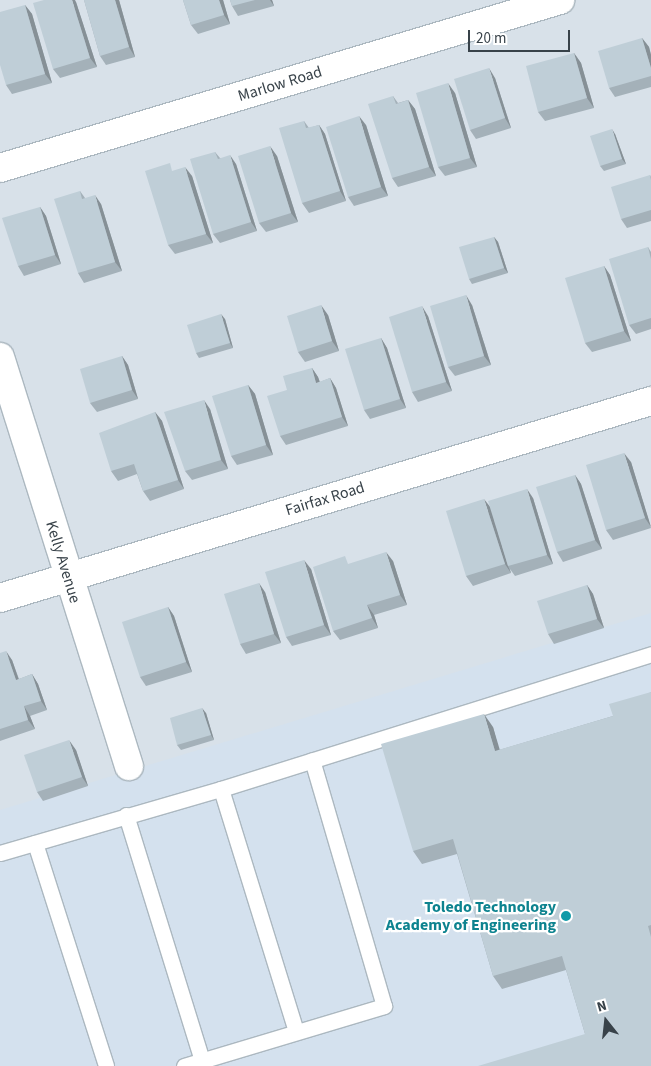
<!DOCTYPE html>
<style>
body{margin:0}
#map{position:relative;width:651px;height:1066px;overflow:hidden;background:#eaf0f5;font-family:"Source Sans 3",sans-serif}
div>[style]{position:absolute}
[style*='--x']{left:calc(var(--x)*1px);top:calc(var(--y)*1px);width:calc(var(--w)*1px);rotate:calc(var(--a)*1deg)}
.residential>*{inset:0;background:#d8e1e9}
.education>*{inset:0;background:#d4e1ee}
.roads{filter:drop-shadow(1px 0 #acb8c0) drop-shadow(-1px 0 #acb8c0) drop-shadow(0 1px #acb8c0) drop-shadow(0 -1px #acb8c0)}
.service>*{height:15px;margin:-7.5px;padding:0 7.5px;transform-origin:7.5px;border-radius:7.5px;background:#fff}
.minor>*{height:28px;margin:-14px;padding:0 14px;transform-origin:14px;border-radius:14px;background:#fff}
.wall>*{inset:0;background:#a4b1b9}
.shaded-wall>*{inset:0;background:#869096}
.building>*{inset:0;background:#bfced7}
.dots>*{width:14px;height:14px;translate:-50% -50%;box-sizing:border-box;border:2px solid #fff;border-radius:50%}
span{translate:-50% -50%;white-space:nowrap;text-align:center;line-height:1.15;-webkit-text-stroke:4.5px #fff;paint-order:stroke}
.street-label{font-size:16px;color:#384249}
.culture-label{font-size:16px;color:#0d838f;font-weight:700}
.right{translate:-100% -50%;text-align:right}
.north{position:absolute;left:581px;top:996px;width:50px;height:50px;-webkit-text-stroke:4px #fff;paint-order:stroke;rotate:344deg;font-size:14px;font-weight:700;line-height:20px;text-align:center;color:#384249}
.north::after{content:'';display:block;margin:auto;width:18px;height:22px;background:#384249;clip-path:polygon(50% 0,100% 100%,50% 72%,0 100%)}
.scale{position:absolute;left:468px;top:30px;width:102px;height:22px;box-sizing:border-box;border:2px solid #384249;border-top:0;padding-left:6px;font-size:15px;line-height:18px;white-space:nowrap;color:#384249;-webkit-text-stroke:4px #fff;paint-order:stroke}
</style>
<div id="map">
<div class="residential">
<i style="clip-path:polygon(0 0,651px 0,651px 1066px,0 1066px)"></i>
</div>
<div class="education">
<i style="clip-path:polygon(651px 613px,651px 1066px,0 1066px,0 810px)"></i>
</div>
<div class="roads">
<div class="service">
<i style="--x:221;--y:789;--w:253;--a:72.8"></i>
<i style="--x:126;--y:815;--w:257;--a:72.8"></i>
<i style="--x:35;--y:843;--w:234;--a:72.3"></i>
<i style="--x:0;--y:853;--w:230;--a:-16.2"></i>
<i style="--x:221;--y:789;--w:451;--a:-17.4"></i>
<i style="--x:184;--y:1066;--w:209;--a:-16.7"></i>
<i style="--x:384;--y:1006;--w:256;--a:-106.3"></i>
</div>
<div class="minor">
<i style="--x:0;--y:168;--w:585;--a:-16.7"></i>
<i style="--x:0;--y:357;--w:429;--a:72.5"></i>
<i style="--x:0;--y:598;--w:680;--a:-16.84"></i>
</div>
</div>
<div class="wall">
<i style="clip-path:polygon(84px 0,119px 0,135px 57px,106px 65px,100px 56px)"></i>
<i style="clip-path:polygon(183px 0,223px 0,230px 24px,198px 34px,191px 25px)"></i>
<i style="clip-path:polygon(230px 0,272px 0,274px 6px,238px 16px,232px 6px)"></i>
<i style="clip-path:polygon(76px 2px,97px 67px,60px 78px,53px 69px)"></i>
<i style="clip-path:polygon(25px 5px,32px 14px,52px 83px,12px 94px,6px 85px)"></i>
<i style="clip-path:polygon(642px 38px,649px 47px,651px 55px,651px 87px,615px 97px,609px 88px)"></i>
<i style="clip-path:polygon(574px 53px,581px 63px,594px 108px,545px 121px,538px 112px)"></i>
<i style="clip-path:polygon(495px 78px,511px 128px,476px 139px,470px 130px)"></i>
<i style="clip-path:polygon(455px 93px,477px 167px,445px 176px,438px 167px)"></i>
<i style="clip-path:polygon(393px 96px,398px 103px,408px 100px,415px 109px,436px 176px,398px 187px,392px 178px)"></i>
<i style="clip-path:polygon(304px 121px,309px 128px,319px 125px,325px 134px,346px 201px,309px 213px,302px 203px)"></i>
<i style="clip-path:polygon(366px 125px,388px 196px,354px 206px,348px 197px)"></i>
<i style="clip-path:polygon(615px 134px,626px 164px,604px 171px,600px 166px)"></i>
<i style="clip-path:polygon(215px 152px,220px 158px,236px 164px,257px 231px,220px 243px,213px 234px)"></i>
<i style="clip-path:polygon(277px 156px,298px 222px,266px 232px,259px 223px)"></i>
<i style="clip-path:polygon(175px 170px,192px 176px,213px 243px,175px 254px,168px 245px)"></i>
<i style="clip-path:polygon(650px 175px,651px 177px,651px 221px,627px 228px,621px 219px)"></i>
<i style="clip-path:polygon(80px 191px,85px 198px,101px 204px,122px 271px,84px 283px,78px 273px)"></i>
<i style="clip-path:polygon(40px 207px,46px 216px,61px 264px,24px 276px,18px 266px)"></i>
<i style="clip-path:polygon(494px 237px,498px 242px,508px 273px,472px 284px,469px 279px)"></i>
<i style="clip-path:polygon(648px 247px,651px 252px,651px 329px,636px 334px,629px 325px)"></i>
<i style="clip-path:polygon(604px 266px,610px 275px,631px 341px,592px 352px,585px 343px)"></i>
<i style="clip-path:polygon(472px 305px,491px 365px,455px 376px,448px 367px)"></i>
<i style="clip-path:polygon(328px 315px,339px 351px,305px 362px,298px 352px)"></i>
<i style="clip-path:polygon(428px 316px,452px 391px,418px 402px,412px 392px)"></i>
<i style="clip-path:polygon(225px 319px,233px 348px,199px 358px,196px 353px)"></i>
<i style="clip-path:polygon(381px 338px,387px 348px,406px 408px,370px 419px,364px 410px)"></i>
<i style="clip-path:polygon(122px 356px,128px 365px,138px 399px,97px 412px,90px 403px)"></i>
<i style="clip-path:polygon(312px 368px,318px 377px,320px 382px,330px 378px,336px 388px,348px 426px,286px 445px,280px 436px,287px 390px)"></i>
<i style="clip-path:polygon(248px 385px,255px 394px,273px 455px,237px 465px,231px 456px)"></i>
<i style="clip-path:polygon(210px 409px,228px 469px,192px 480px,185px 471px)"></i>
<i style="clip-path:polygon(155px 412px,162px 421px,184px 489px,150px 501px,143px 491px,137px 474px,118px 481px,111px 471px)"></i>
<i style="clip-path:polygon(631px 462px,651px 528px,613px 540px,606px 530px)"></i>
<i style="clip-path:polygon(575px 475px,581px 484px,602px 549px,563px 562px,557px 552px)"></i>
<i style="clip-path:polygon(533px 498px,553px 564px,515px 576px,510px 569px,511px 573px,473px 586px,466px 576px,490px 507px)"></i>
<i style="clip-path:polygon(393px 561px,407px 605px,374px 615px,378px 628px,340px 640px,333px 631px)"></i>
<i style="clip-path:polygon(311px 569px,331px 635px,292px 646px,286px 637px)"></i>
<i style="clip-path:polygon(587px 585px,593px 594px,604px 628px,554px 644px,548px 634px)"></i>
<i style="clip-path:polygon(265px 592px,281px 643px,246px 654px,240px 644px)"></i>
<i style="clip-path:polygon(168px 607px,174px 616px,192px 672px,146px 686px,140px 677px)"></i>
<i style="clip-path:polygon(0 653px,12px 660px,19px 679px,32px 674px,38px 684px,47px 710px,30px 716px,35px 729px,0 741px)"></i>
<i style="clip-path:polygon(651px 692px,651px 1066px,585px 1034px,566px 970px,502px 989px,493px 976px,457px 854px,422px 864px,413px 851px,493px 727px,499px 750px,613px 716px)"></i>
<i style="clip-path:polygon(206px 713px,214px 740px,181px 750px,177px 745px)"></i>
<i style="clip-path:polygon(76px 750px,88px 786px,43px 801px,37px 792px)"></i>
</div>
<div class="shaded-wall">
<i style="clip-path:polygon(72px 0,75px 0,76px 2px,97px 67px,90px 58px)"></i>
<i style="clip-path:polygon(115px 0,119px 0,135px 57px,129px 47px)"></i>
<i style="clip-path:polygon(219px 0,223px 0,230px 24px,224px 15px)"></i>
<i style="clip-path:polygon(270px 0,272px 0,274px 6px)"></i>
<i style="clip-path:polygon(25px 5px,32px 14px,52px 83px,45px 74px)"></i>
<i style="clip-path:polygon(642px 38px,649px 47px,651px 55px,651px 68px)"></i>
<i style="clip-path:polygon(574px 53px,581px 63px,594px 108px,587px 98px)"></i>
<i style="clip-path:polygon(489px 68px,495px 78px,511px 128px,505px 118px)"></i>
<i style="clip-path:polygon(448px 83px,455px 93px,477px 167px,470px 158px)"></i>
<i style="clip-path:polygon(408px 100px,415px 109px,436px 176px,429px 167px)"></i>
<i style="clip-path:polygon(359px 116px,366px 125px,388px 196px,381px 187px)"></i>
<i style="clip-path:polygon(319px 125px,325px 134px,346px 201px,340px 191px)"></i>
<i style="clip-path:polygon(612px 129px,615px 134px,626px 164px,622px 159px)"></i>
<i style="clip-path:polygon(270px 146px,277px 156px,298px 222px,291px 213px)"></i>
<i style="clip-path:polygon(230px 155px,236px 164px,257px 231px,251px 222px)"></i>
<i style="clip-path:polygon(185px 167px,192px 176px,213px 243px,206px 234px)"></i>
<i style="clip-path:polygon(95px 195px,101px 204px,122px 271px,115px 262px)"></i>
<i style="clip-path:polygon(40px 207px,46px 216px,61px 264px,55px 255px)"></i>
<i style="clip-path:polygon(494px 237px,498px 242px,508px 273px,504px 268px)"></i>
<i style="clip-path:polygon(604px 266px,610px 275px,631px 341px,624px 331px)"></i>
<i style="clip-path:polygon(466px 295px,472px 305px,491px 365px,484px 356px)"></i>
<i style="clip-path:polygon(321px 305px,328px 315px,339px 351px,332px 341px)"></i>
<i style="clip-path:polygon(422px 306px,428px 316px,452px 391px,446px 382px)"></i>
<i style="clip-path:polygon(221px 314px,225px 319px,233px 348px,230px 343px)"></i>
<i style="clip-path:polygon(381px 338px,387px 348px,406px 408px,400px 399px)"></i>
<i style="clip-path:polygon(122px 356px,128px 365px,138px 399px,132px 390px)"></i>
<i style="clip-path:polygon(312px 368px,318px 377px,323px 392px,316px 383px)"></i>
<i style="clip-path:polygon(330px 378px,336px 388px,348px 426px,342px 417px)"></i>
<i style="clip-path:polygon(248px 385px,255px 394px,273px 455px,266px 445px)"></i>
<i style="clip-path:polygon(204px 400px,210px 409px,228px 469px,221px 460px)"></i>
<i style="clip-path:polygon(155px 412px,162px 421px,184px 489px,178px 480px)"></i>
<i style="clip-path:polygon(624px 453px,631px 462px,651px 527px,645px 518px)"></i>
<i style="clip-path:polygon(575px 475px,581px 484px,602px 549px,595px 540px)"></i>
<i style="clip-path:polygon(527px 489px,533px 498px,553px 564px,547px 555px)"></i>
<i style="clip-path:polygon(484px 499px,491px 508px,508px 566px,511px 573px,505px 564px)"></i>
<i style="clip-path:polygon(386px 552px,393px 561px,407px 605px,400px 595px)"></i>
<i style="clip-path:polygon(304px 560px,311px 569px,331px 635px,324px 625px)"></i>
<i style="clip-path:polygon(259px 583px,265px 592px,281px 643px,274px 634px)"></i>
<i style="clip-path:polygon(587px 585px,593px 594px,604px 628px,597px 619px)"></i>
<i style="clip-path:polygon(367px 605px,374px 615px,378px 628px,372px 618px)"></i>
<i style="clip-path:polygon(168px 607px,174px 616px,192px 672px,186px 662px)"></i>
<i style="clip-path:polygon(6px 651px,12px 660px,22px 689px,16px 680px)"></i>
<i style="clip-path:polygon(32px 674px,38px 684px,47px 710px,41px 701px)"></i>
<i style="clip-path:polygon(24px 706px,30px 716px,35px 729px,28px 720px)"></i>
<i style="clip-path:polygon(202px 708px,206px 713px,214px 740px,211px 735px)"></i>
<i style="clip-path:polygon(484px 714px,493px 727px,504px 764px,495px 751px)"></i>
<i style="clip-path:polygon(69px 740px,76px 750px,88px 786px,82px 777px)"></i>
</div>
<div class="building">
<i style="clip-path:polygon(44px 0,72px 0,90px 58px,53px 69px,33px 3px)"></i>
<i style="clip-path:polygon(84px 0,115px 0,129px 47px,100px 56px)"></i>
<i style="clip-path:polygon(183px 0,219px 0,224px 15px,191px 25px)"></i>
<i style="clip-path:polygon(230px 0,255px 0,232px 6px)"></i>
<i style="clip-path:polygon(25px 5px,45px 74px,6px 85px,0 65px,0 12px)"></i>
<i style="clip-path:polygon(642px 38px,651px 68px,651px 76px,609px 88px,598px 51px)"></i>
<i style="clip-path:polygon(574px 53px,587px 98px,538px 112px,526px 66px)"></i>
<i style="clip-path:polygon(489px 68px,505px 118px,470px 130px,454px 79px)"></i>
<i style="clip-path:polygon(448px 83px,470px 158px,438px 167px,416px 93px)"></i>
<i style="clip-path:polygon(393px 96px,396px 104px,408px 100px,429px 167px,392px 178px,368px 104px)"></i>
<i style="clip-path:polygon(359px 116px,381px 187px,348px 197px,326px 127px)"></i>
<i style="clip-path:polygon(304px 121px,306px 128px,319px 125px,340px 191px,302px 203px,279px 128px)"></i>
<i style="clip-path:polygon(612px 129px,622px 159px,600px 166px,590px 136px)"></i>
<i style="clip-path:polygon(270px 146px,291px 213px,259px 223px,238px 156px)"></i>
<i style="clip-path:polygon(215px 152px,218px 159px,230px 155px,251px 222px,213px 234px,190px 159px)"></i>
<i style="clip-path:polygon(170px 163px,172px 171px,185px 167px,206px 234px,168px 245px,145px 171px)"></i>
<i style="clip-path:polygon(650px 175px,651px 180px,651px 210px,621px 219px,611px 187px)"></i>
<i style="clip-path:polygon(80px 191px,82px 199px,95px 195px,115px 262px,78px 273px,54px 199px)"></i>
<i style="clip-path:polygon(40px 207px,55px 255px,18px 266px,2px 218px)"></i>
<i style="clip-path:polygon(494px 237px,504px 268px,469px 279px,459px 247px)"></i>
<i style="clip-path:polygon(648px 247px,651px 259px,651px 318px,629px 325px,609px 259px)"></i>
<i style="clip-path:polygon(604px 266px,624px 331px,585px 343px,565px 278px)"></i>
<i style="clip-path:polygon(466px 295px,484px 356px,448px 367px,430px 306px)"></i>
<i style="clip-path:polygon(321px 305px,332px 341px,298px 352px,287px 316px)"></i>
<i style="clip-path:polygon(422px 306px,446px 382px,412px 392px,389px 317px)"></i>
<i style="clip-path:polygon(221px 314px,230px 343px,196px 353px,187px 325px)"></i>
<i style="clip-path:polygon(381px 338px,400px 399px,364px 410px,345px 349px)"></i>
<i style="clip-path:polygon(122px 356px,132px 390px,90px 403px,80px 369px)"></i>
<i style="clip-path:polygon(312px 368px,316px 383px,330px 378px,342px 417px,280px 436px,267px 396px,287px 390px,283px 376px)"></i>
<i style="clip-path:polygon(248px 385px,266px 445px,231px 456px,212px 396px)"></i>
<i style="clip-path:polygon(204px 400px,221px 460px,185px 471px,164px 412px)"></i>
<i style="clip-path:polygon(155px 412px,178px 480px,143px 491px,134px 464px,111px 471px,99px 433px)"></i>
<i style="clip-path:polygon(624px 453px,645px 518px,606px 530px,586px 465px)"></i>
<i style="clip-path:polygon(575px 475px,595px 540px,557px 552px,536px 487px)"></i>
<i style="clip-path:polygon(527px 489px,547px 555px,508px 566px,488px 501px)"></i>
<i style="clip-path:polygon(484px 499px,505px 564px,466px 576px,446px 511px)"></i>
<i style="clip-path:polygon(386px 552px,400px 595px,367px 605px,372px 618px,333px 631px,313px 567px,345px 556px,348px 564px)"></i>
<i style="clip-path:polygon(304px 560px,324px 625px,286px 637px,265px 572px)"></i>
<i style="clip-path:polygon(259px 583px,274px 634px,240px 644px,224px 594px)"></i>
<i style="clip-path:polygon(587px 585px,597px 619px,548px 634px,537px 601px)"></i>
<i style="clip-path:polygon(168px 607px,186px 662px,140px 677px,122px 622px)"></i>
<i style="clip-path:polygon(6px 651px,16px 680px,32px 674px,41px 701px,24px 706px,28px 720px,0 729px,0 653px)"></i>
<i style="clip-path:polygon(651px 692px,651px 925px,648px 926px,651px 937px,651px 1066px,478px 1066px,585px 1034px,562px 956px,493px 976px,453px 839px,413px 851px,381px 744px,484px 714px,495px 751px,613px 716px,609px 704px)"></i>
<i style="clip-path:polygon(202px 708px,211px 735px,177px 745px,170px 718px)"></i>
<i style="clip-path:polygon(69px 740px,82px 777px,37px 792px,24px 755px)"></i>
</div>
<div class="dots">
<i style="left:566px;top:916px;background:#0f9aa8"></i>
</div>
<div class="street-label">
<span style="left:280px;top:84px;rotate:-17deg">Marlow Road</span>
<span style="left:325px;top:499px;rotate:-17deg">Fairfax Road</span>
<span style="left:63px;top:562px;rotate:73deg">Kelly Avenue</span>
</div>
<div class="culture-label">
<span class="right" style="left:556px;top:916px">Toledo Technology<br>Academy of Engineering</span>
</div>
<div class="north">N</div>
<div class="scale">20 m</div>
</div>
